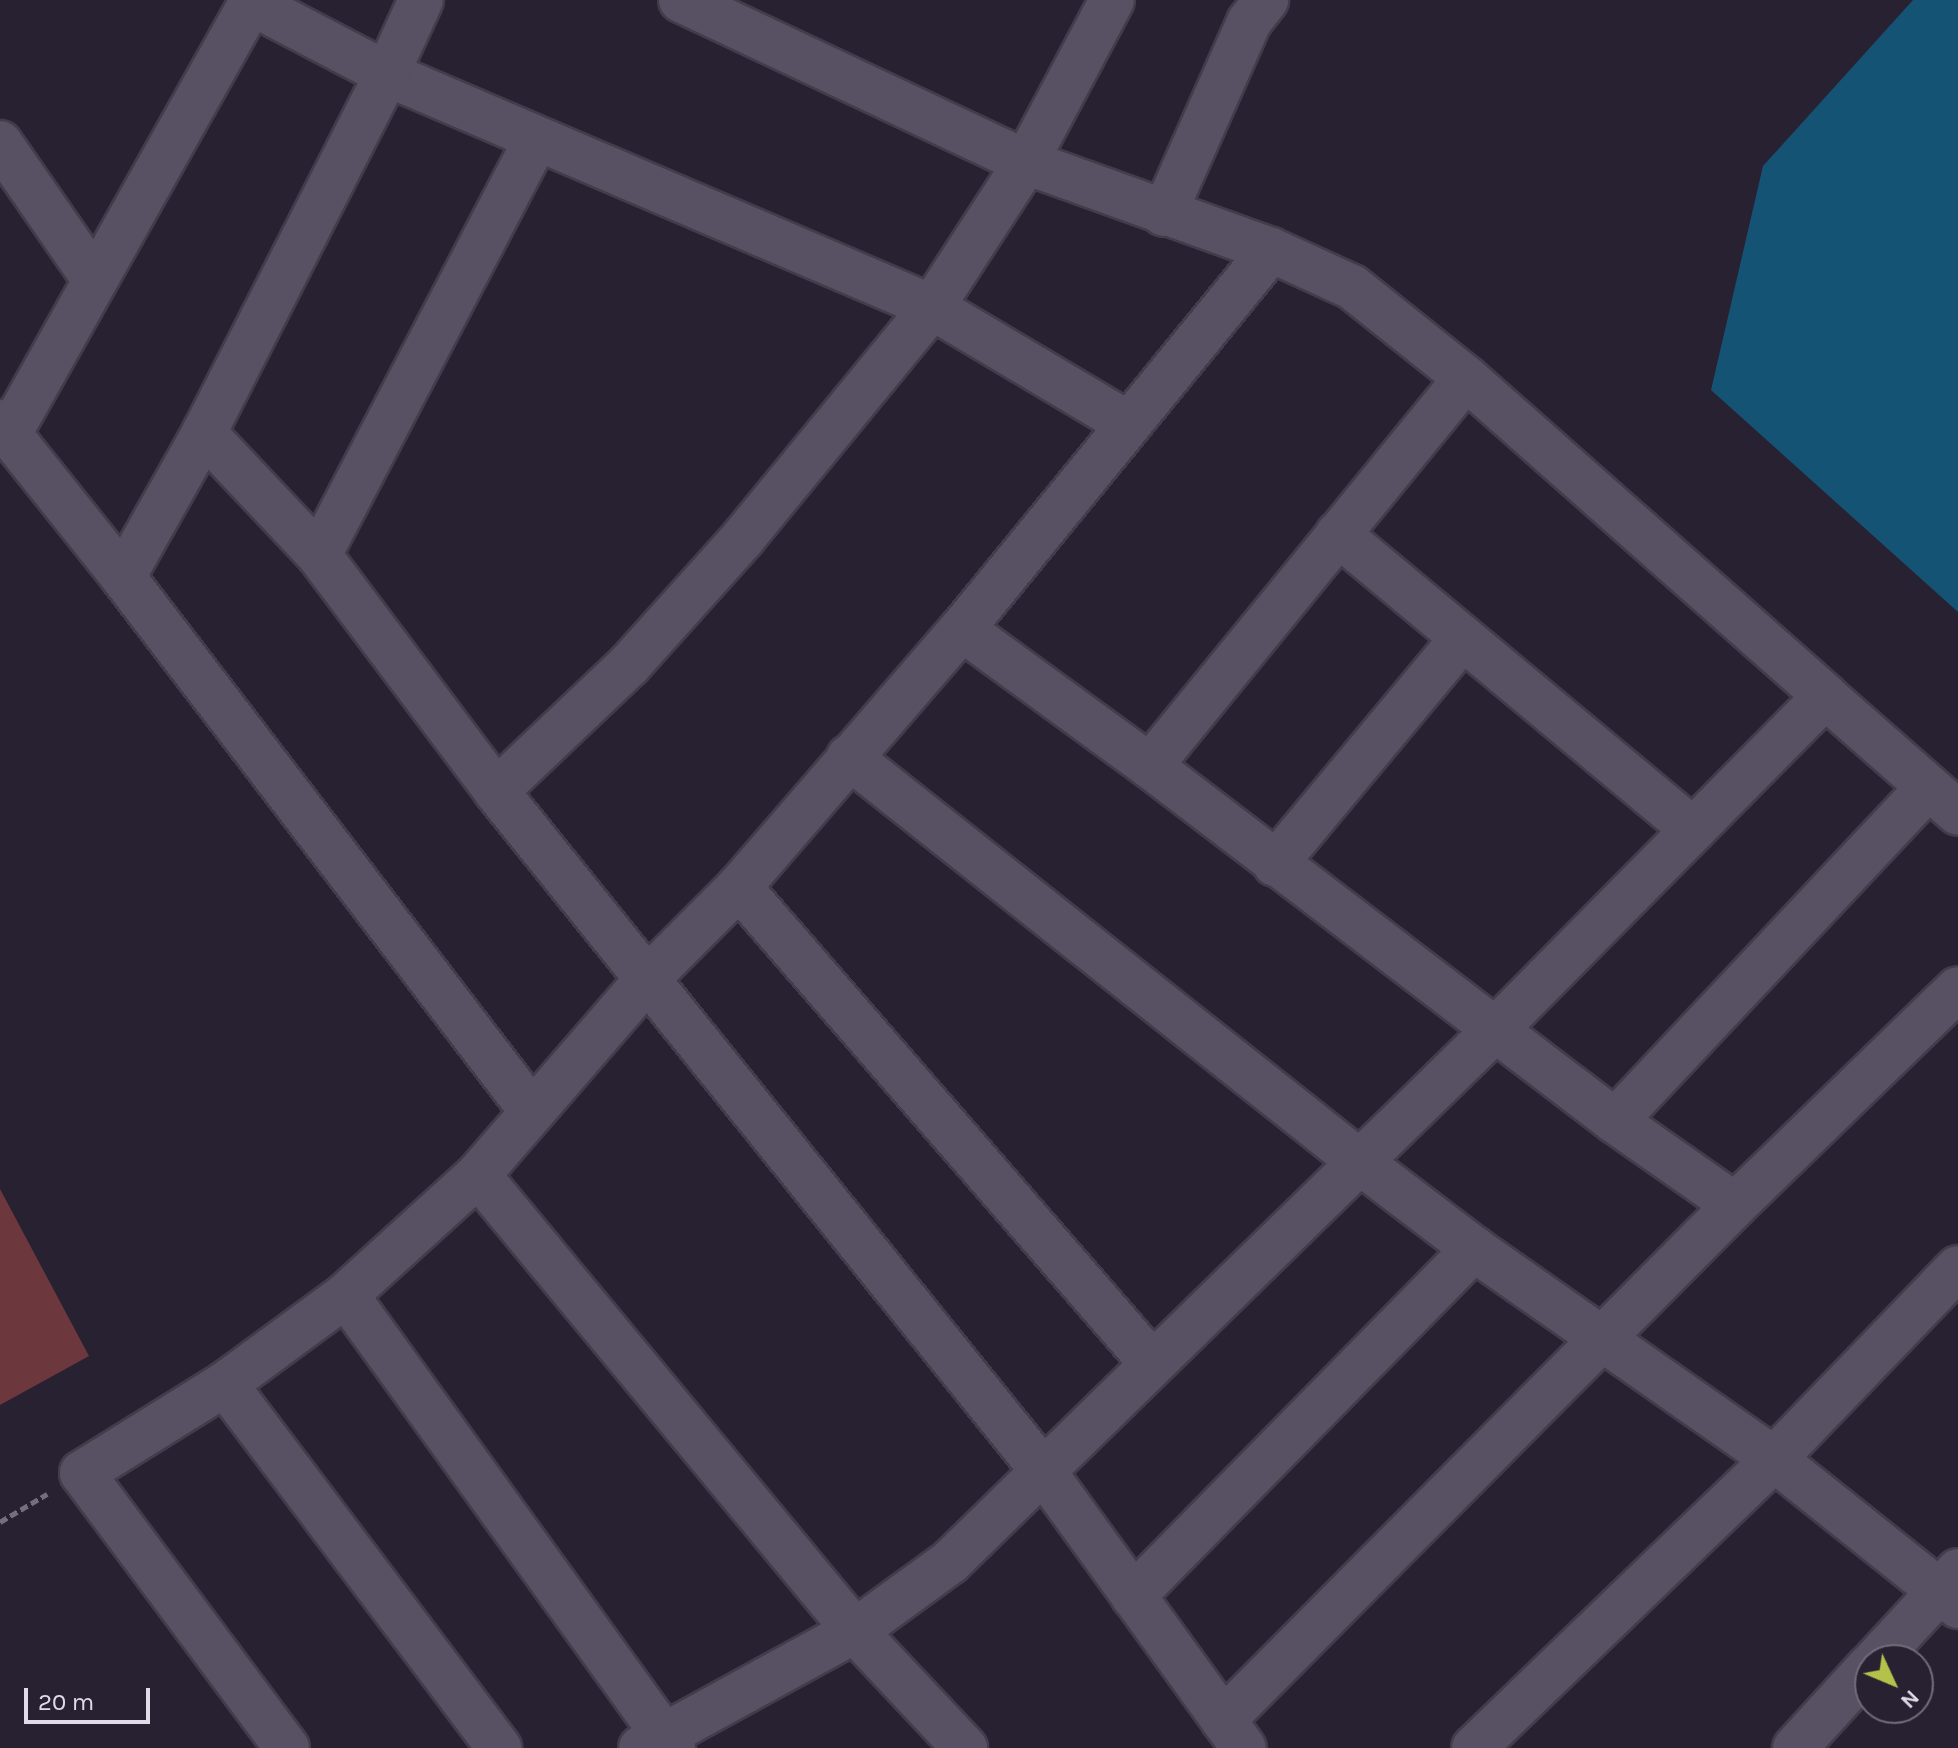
<!DOCTYPE html>
<style>
body{margin:0}
#map{position:relative;width:1958px;height:1748px;overflow:hidden;background:#282132;font-family:Karla,sans-serif}
div>[style]{position:absolute}
[style*='--x']{left:calc(var(--x)*1px);top:calc(var(--y)*1px);width:calc(var(--w)*1px);rotate:calc(var(--a)*1deg)}
.green>*{inset:0;background:#6c383e}
.water>*{inset:0;background:#155374}
.path>*{height:5px;margin-top:-2.5px;transform-origin:0;background:repeating-linear-gradient(90deg,#746e7d 0 8px,transparent 0 12px)}
.roads{filter:drop-shadow(2px 0 #433c4a) drop-shadow(-2px 0 #433c4a) drop-shadow(0 2px #433c4a) drop-shadow(0 -2px #433c4a)}
.minor>*{height:44px;margin:-22px;padding:0 22px;transform-origin:22px;border-radius:22px;background:#585063}
.tertiary>*{height:44px;margin:-22px;padding:0 22px;transform-origin:22px;border-radius:22px;background:#585063}
span{translate:-50% -50%;white-space:nowrap;text-align:center;line-height:1.15;-webkit-text-stroke:8px #282132;paint-order:stroke}
.north{position:absolute;left:1854px;top:1644px;width:80px;height:80px;box-sizing:border-box;background:#282132;border:2px solid #726b7a;border-radius:50%;rotate:134deg;font-size:22px;font-weight:700;line-height:32px;text-align:center;color:#e0dbe7}
.north::after{content:'';display:block;margin:auto;width:28px;height:36px;background:#b5c249;clip-path:polygon(50% 0,100% 100%,50% 72%,0 100%)}
.scale{position:absolute;left:24px;top:1688px;width:126px;height:36px;box-sizing:border-box;border:4px solid #e0dbe7;border-top:0;padding-left:10px;font-size:24px;line-height:28px;white-space:nowrap;color:#e0dbe7;-webkit-text-stroke:6px #282132;paint-order:stroke}
</style>
<div id="map">
<div class="green">
<i style="clip-path:polygon(0 1189px,89px 1356px,0 1405px)"></i>
</div>
<div class="water">
<i style="clip-path:polygon(1913px 0,1958px 0,1958px 612px,1711px 390px,1763px 166px)"></i>
</div>
<div class="path">
<i style="--x:0;--y:1522;--w:55;--a:-30.8"></i>
</div>
<div class="roads">
<div class="minor">
<i style="--x:421;--y:0;--w:81;--a:114.7"></i>
<i style="--x:387;--y:74;--w:593;--a:23.15"></i>
<i style="--x:932;--y:307;--w:173;--a:-57"></i>
<i style="--x:1026;--y:162;--w:183;--a:-62"></i>
<i style="--x:681;--y:0;--w:381;--a:25.2"></i>
<i style="--x:1026;--y:162;--w:260;--a:19.8"></i>
<i style="--x:0;--y:143;--w:165;--a:55.3"></i>
<i style="--x:1164;--y:214;--w:210;--a:-66.1"></i>
<i style="--x:1249;--y:22;--w:28;--a:-52"></i>
<i style="--x:0;--y:422;--w:15;--a:53"></i>
<i style="--x:9;--y:434;--w:183;--a:51.4"></i>
<i style="--x:123;--y:577;--w:165;--a:-60.6"></i>
<i style="--x:204;--y:433;--w:403;--a:-63"></i>
<i style="--x:387;--y:74;--w:153;--a:-152.4"></i>
<i style="--x:251;--y:3;--w:494;--a:119.3"></i>
<i style="--x:1127;--y:423;--w:227;--a:-149.3"></i>
<i style="--x:932;--y:307;--w:297;--a:129.3"></i>
<i style="--x:744;--y:537;--w:172;--a:131.9"></i>
<i style="--x:629;--y:665;--w:183;--a:136.5"></i>
<i style="--x:496;--y:791;--w:874;--a:51.18"></i>
<i style="--x:1044;--y:1472;--w:341;--a:54.1"></i>
<i style="--x:204;--y:433;--w:168;--a:46.7"></i>
<i style="--x:319;--y:555;--w:467;--a:-62.4"></i>
<i style="--x:1338;--y:534;--w:459;--a:39.8"></i>
<i style="--x:319;--y:555;--w:295;--a:53.1"></i>
<i style="--x:123;--y:577;--w:671;--a:52.57"></i>
<i style="--x:962;--y:629;--w:233;--a:36.1"></i>
<i style="--x:1150;--y:766;--w:585;--a:37.36"></i>
<i style="--x:1615;--y:1121;--w:146;--a:35"></i>
<i style="--x:1735;--y:1205;--w:310;--a:-44.1"></i>
<i style="--x:849;--y:757;--w:652;--a:38.4"></i>
<i style="--x:1360;--y:1162;--w:143;--a:37.3"></i>
<i style="--x:1474;--y:1249;--w:366;--a:35"></i>
<i style="--x:1774;--y:1459;--w:236;--a:38.6"></i>
<i style="--x:1150;--y:766;--w:500;--a:-50.84"></i>
<i style="--x:1275;--y:864;--w:291;--a:-50.3"></i>
<i style="--x:739;--y:887;--w:627;--a:49.07"></i>
<i style="--x:1615;--y:1121;--w:457;--a:-46.8"></i>
<i style="--x:478;--y:1175;--w:592;--a:50.42"></i>
<i style="--x:855;--y:1631;--w:161;--a:46.8"></i>
<i style="--x:346;--y:1295;--w:559;--a:54.18"></i>
<i style="--x:225;--y:1384;--w:456;--a:53"></i>
<i style="--x:1133;--y:1596;--w:487;--a:-45.5"></i>
<i style="--x:1876;--y:1660;--w:121;--a:-47.3"></i>
<i style="--x:1223;--y:1720;--w:726;--a:-45.17"></i>
<i style="--x:287;--y:1748;--w:343;--a:-126.7"></i>
<i style="--x:82;--y:1473;--w:168;--a:-31.9"></i>
<i style="--x:225;--y:1384;--w:150;--a:-36.3"></i>
<i style="--x:346;--y:1295;--w:178;--a:-42.3"></i>
<i style="--x:478;--y:1175;--w:262;--a:-49.2"></i>
<i style="--x:649;--y:977;--w:127;--a:-45"></i>
<i style="--x:739;--y:887;--w:341;--a:-49.2"></i>
<i style="--x:962;--y:629;--w:489;--a:-50.8"></i>
<i style="--x:1271;--y:250;--w:89;--a:24.6"></i>
<i style="--x:1352;--y:287;--w:146;--a:38.6"></i>
<i style="--x:1466;--y:378;--w:480;--a:41.5"></i>
<i style="--x:641;--y:1748;--w:244;--a:-28.7"></i>
<i style="--x:855;--y:1631;--w:117;--a:-36"></i>
<i style="--x:950;--y:1562;--w:764;--a:-44.31"></i>
<i style="--x:1497;--y:1028;--w:467;--a:-45.3"></i>
<i style="--x:1825;--y:696;--w:177;--a:41.3"></i>
<i style="--x:1474;--y:1748;--w:417;--a:-43.9"></i>
<i style="--x:1795;--y:1748;--w:111;--a:-47.6"></i>
</div>
<div class="tertiary">
<i style="--x:1774;--y:1459;--w:265;--a:-46.1"></i>
</div>
</div>
<div class="north">N</div>
<div class="scale">20 m</div>
</div>
